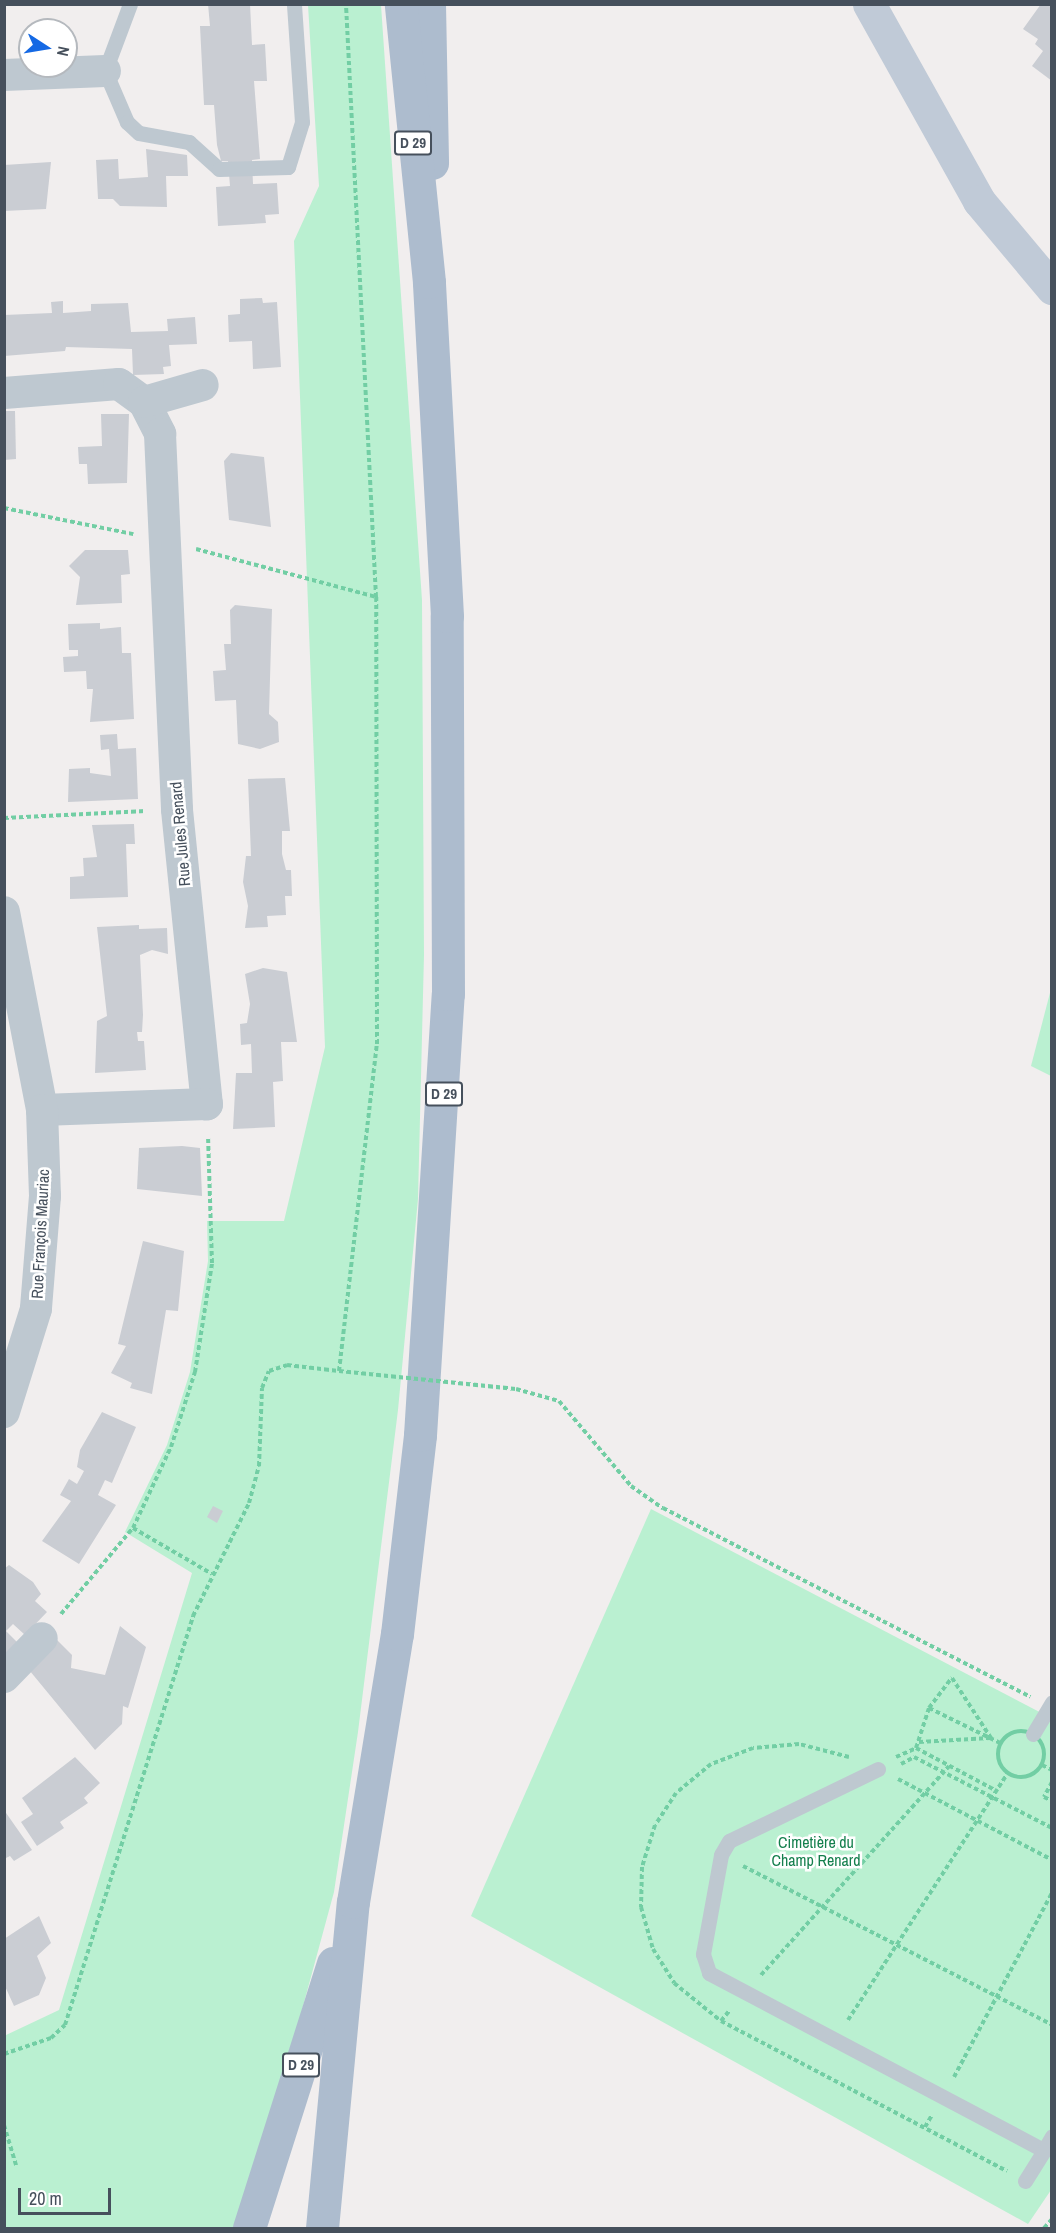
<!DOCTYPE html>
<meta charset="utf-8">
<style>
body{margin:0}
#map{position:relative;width:1056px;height:2233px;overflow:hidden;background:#f1eeee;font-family:"Archivo Narrow",sans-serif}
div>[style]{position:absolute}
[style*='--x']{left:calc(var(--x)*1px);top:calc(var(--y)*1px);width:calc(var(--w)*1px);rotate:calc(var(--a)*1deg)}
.green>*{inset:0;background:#baf0d1}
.building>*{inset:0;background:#cacdd3}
.path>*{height:4px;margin-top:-2px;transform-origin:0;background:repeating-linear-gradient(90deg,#72cea4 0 4.5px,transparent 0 7.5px)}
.path>.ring{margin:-2px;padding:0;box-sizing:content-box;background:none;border:4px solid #72cea4;border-radius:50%}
.lane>*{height:15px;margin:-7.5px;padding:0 7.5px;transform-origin:7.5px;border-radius:7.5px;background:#bec8d0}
.street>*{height:32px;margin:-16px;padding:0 16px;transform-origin:16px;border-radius:16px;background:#bec8d0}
.secondary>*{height:33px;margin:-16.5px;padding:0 16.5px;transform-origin:16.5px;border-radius:16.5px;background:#c0cad7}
.primary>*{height:33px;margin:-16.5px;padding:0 16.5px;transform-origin:16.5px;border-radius:16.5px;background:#adbcce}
.path-bridge>*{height:4px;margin-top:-2px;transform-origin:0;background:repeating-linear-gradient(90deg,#72cea4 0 4.5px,transparent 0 7.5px)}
span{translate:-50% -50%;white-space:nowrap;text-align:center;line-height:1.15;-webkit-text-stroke:5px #fff;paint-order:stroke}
.shield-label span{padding:2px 4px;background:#fff;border:2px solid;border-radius:4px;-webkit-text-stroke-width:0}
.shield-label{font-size:15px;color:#46505c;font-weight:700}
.street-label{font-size:16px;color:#46505c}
.park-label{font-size:16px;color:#147f4d}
.frame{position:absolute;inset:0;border:6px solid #46505c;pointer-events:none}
.north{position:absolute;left:18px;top:18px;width:60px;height:60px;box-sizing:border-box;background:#fff;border:2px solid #b5b9be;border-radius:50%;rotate:102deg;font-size:16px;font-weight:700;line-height:24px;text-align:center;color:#46505c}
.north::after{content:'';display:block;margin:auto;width:21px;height:27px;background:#1569e4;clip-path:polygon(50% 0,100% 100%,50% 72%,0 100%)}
.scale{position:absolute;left:18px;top:2188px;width:93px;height:27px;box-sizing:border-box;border:3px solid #46505c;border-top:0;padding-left:8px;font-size:18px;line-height:21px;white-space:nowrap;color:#46505c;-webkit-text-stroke:4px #fff;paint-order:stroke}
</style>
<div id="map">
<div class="green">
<i style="clip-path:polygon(308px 5px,381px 5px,422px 600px,424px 955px,418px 1199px,398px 1410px,358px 1732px,334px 1892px,280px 2091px,234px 2228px,5px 2228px,4px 2036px,59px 2010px,192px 1573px,125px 1532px,167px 1445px,190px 1372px,208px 1261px,207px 1221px,284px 1221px,325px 1047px,294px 241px,319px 186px)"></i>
<i style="clip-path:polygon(1051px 989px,1052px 1076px,1051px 1076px,1031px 1066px)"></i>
<i style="clip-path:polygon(651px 1509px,1051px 1718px,1051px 2190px,1028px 2224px,471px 1916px)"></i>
</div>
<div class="building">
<i style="clip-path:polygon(208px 4px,250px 4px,252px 45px,265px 44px,267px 81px,254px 81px,260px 159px,252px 160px,253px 184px,277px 183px,279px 214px,265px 215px,266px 223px,218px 226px,216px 187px,230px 186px,228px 161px,221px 161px,217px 145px,214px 105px,204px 105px,200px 26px,210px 26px)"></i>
<i style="clip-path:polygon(1041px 4px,1052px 4px,1052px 81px,1032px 66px,1043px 51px,1035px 44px,1038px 39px,1023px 29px)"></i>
<i style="clip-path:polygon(146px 149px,187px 155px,188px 176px,166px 176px,167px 207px,120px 206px,113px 199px,98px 199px,96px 160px,118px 159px,119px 179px,148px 177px)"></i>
<i style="clip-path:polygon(51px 162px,46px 209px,4px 211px,4px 165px)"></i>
<i style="clip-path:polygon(262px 298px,263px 303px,277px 302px,281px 367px,253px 369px,252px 341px,229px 342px,228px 315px,240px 314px,240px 299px)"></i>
<i style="clip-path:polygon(63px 301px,63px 313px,91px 311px,91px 304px,128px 303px,131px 332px,168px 331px,167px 319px,195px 317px,197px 344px,169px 345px,171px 366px,163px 367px,164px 374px,133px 375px,132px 349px,66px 347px,65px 351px,4px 356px,4px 315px,52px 313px,51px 302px)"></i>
<i style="clip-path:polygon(4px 411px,15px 411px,16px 459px,4px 460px)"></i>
<i style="clip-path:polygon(101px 414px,129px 414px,127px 483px,88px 484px,87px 464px,79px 464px,78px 447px,102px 446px)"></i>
<i style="clip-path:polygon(231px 453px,264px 457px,271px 527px,229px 520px,224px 461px)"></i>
<i style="clip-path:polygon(85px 550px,128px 550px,130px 574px,121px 575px,122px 603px,76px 605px,80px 577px,69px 566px)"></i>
<i style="clip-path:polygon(235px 605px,272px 609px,269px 714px,278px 722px,279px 742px,260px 749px,238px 744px,236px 700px,215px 701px,213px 671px,226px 670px,224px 644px,231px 644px,230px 610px)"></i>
<i style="clip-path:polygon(100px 623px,100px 629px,121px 627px,122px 653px,131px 653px,134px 719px,90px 722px,93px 689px,87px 689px,86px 671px,64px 672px,63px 657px,78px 656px,78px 650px,69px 650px,68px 624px)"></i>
<i style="clip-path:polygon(117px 734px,118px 749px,136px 748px,138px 799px,68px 802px,69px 769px,90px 768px,90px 773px,111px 776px,109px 749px,101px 750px,100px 735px)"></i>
<i style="clip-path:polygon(285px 778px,290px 831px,282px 831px,282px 854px,286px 870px,291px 870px,292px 896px,285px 896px,286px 915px,267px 916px,268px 927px,245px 928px,248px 906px,243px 882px,246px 856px,251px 856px,248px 779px)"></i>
<i style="clip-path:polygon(134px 824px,135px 844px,126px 844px,128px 897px,70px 899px,70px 877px,84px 876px,83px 858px,97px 857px,92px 825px)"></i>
<i style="clip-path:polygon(139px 925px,139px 929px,167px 928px,168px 954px,152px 950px,140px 955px,143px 1015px,142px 1032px,137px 1032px,138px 1041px,144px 1041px,146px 1070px,95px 1073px,97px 1021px,107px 1016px,97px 927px)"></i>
<i style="clip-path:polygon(263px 968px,287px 972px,297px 1042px,281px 1042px,283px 1081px,273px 1082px,275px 1127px,233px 1129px,236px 1073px,252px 1073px,251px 1044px,241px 1045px,240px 1024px,247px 1023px,250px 1004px,245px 974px)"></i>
<i style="clip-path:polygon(182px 1146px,200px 1148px,202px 1196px,137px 1189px,139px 1148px)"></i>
<i style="clip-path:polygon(143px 1241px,184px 1251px,178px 1311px,166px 1310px,152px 1394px,130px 1388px,132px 1383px,111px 1373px,126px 1346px,118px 1344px)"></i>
<i style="clip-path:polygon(102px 1412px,136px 1427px,112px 1483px,105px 1480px,98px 1495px,116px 1505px,79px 1564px,42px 1541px,71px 1501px,60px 1495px,69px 1479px,77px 1484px,84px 1471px,77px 1467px,80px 1450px)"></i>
<i style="clip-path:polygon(213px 1506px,223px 1511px,217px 1523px,207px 1517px)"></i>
<i style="clip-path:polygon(9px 1565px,33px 1582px,41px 1594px,35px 1601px,47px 1612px,25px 1635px,13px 1624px,6px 1631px,18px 1643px,4px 1657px,4px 1569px)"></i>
<i style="clip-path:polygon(120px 1626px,146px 1647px,128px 1708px,123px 1706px,122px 1724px,95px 1750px,25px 1665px,53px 1636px,72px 1655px,71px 1668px,105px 1675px)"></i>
<i style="clip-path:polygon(75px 1757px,100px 1783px,84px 1798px,88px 1803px,60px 1822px,64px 1828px,37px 1846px,21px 1822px,33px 1814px,22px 1798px)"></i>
<i style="clip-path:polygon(4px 1810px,32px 1850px,14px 1861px,10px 1856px,4px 1859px)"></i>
<i style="clip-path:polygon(39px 1916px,51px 1943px,37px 1956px,46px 1978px,39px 1995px,14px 2006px,4px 1984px,4px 1939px)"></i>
</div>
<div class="path">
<i style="--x:4;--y:508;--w:132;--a:11.4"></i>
<i style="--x:196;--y:549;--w:186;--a:14.9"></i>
<i style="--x:4;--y:818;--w:142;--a:-2.8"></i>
<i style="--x:516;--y:1389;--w:45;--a:15.6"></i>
<i style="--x:559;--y:1401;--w:111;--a:49.7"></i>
<i style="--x:631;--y:1486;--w:39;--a:35"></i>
<i style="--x:663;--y:1508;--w:413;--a:27.2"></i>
<i style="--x:133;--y:1528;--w:91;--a:30.2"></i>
<i style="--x:61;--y:1614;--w:112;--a:-50.1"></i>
<i style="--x:133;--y:1528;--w:89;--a:-64.9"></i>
<i style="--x:171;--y:1447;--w:79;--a:-72.3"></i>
<i style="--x:195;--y:1372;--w:110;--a:-81.1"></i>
<i style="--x:212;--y:1263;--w:127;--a:-91.8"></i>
<i style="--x:929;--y:1708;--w:79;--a:26.2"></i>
<i class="ring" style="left:998px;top:1731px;width:42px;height:42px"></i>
<i style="--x:919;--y:1742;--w:71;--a:-3.2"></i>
<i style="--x:916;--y:1748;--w:42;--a:-72"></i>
<i style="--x:929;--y:1708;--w:38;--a:-53"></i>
<i style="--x:952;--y:1678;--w:72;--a:57"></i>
<i style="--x:849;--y:1757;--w:52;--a:-165.4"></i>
<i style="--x:799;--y:1744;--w:46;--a:175"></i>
<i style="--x:753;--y:1748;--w:45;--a:159.1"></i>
<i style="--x:711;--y:1764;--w:45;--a:140.4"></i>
<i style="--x:676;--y:1793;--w:38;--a:123"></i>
<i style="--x:655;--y:1825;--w:44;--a:107.2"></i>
<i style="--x:642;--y:1867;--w:40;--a:91.4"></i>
<i style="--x:641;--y:1907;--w:44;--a:74.1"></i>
<i style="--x:653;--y:1949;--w:40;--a:58"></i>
<i style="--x:674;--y:1983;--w:60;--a:39"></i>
<i style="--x:721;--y:2021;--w:323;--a:27.7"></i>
<i style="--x:896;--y:1757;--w:22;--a:-24"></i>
<i style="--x:916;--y:1748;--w:92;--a:28"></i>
<i style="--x:901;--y:1764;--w:15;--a:-28"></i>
<i style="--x:914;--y:1757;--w:155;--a:27.2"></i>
<i style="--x:1042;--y:1765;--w:11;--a:27"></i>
<i style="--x:898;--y:1779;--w:174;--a:27.7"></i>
<i style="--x:1052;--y:1782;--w:17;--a:118"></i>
<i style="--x:1044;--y:1797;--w:9;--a:27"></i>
<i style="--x:743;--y:1866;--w:348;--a:27.2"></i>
<i style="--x:761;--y:1975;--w:281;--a:-48"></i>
<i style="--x:848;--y:2020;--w:293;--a:-57.1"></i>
<i style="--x:721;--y:2021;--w:14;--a:-51"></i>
<i style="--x:4;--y:2054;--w:50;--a:-18.8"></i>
<i style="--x:51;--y:2038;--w:19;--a:-43"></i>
<i style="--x:65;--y:2025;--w:429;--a:-72.6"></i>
<i style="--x:193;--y:1616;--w:126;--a:-63.6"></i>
<i style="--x:249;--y:1503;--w:38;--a:-75"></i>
<i style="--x:259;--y:1466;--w:78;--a:-87.8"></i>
<i style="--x:262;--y:1388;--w:18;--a:-68"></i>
<i style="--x:269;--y:1371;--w:19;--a:-18"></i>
<i style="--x:287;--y:1365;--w:52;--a:6.6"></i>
<i style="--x:339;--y:1371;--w:329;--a:-83.4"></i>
<i style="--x:377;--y:1044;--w:447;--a:-90.1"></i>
<i style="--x:376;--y:597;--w:594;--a:-92.9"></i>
<i style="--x:954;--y:2077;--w:208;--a:-62"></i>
<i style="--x:4;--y:2125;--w:42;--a:73.3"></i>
<i style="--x:925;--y:2127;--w:14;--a:-60"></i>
<i style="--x:1044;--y:2228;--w:12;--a:-48"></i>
</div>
<div class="lane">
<i style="--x:130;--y:4;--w:72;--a:110.5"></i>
<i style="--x:105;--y:71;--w:56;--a:66.7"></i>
<i style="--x:127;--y:122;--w:16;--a:43"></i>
<i style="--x:139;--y:133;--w:51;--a:10.2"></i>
<i style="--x:189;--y:142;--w:40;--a:42"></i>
<i style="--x:219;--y:169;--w:69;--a:-1.7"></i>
<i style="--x:288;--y:167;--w:47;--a:-72.7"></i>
<i style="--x:302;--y:122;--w:118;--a:-93.9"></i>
<i style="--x:1033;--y:1734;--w:37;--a:-59"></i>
<i style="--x:878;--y:1769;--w:165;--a:154.2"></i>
<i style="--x:729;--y:1841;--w:16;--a:120"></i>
<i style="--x:721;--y:1855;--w:101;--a:100.3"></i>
<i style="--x:703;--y:1954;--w:20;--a:72"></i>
<i style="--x:709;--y:1973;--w:379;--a:27.9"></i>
<i style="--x:1044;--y:2150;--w:16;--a:-60"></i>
<i style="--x:1025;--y:2181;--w:36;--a:-58"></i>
</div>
<div class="street">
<i style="--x:4;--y:75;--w:101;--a:-2.3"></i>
<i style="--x:4;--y:393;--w:115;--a:-4.5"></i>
<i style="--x:119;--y:384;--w:31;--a:36"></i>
<i style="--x:144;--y:402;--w:36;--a:63"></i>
<i style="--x:160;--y:434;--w:376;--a:87.4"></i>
<i style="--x:177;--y:810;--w:296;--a:84.2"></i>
<i style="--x:207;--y:1104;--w:165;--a:177.9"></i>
<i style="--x:144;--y:402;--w:61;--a:-16.1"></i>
<i style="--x:4;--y:912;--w:202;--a:79.1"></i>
<i style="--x:42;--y:1110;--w:86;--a:88"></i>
<i style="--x:45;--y:1196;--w:113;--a:94.6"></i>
<i style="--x:36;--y:1309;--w:108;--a:107.3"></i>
<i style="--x:4;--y:1677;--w:54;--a:-45.7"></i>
</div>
<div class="secondary">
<i style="--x:869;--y:4;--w:226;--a:60.8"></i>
<i style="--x:979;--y:201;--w:114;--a:50"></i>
</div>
<div class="primary">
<i style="--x:429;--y:4;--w:159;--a:88.9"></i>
<i style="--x:249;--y:2228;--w:278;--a:-72.4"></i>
<i style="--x:322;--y:2228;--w:327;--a:-84.6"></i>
<i style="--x:353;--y:1902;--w:272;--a:-80.7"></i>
<i style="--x:397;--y:1634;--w:200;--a:-83.4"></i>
<i style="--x:420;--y:1435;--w:442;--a:-86.4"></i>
<i style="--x:448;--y:994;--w:378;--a:-90.2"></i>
<i style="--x:447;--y:616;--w:334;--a:-93.1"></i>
<i style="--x:429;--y:282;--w:279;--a:-95.8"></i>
</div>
<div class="path-bridge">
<i style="--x:339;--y:1371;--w:178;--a:5.8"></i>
</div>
<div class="shield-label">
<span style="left:413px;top:143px">D 29</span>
<span style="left:444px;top:1094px">D 29</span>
<span style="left:301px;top:2065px">D 29</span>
</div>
<div class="street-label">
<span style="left:180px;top:834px;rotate:-95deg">Rue Jules Renard</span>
<span style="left:40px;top:1234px;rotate:-87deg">Rue François Mauriac</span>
</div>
<div class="park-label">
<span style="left:816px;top:1851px">Cimetière du<br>Champ Renard</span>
</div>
<div class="frame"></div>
<div class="north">N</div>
<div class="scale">20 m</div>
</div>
